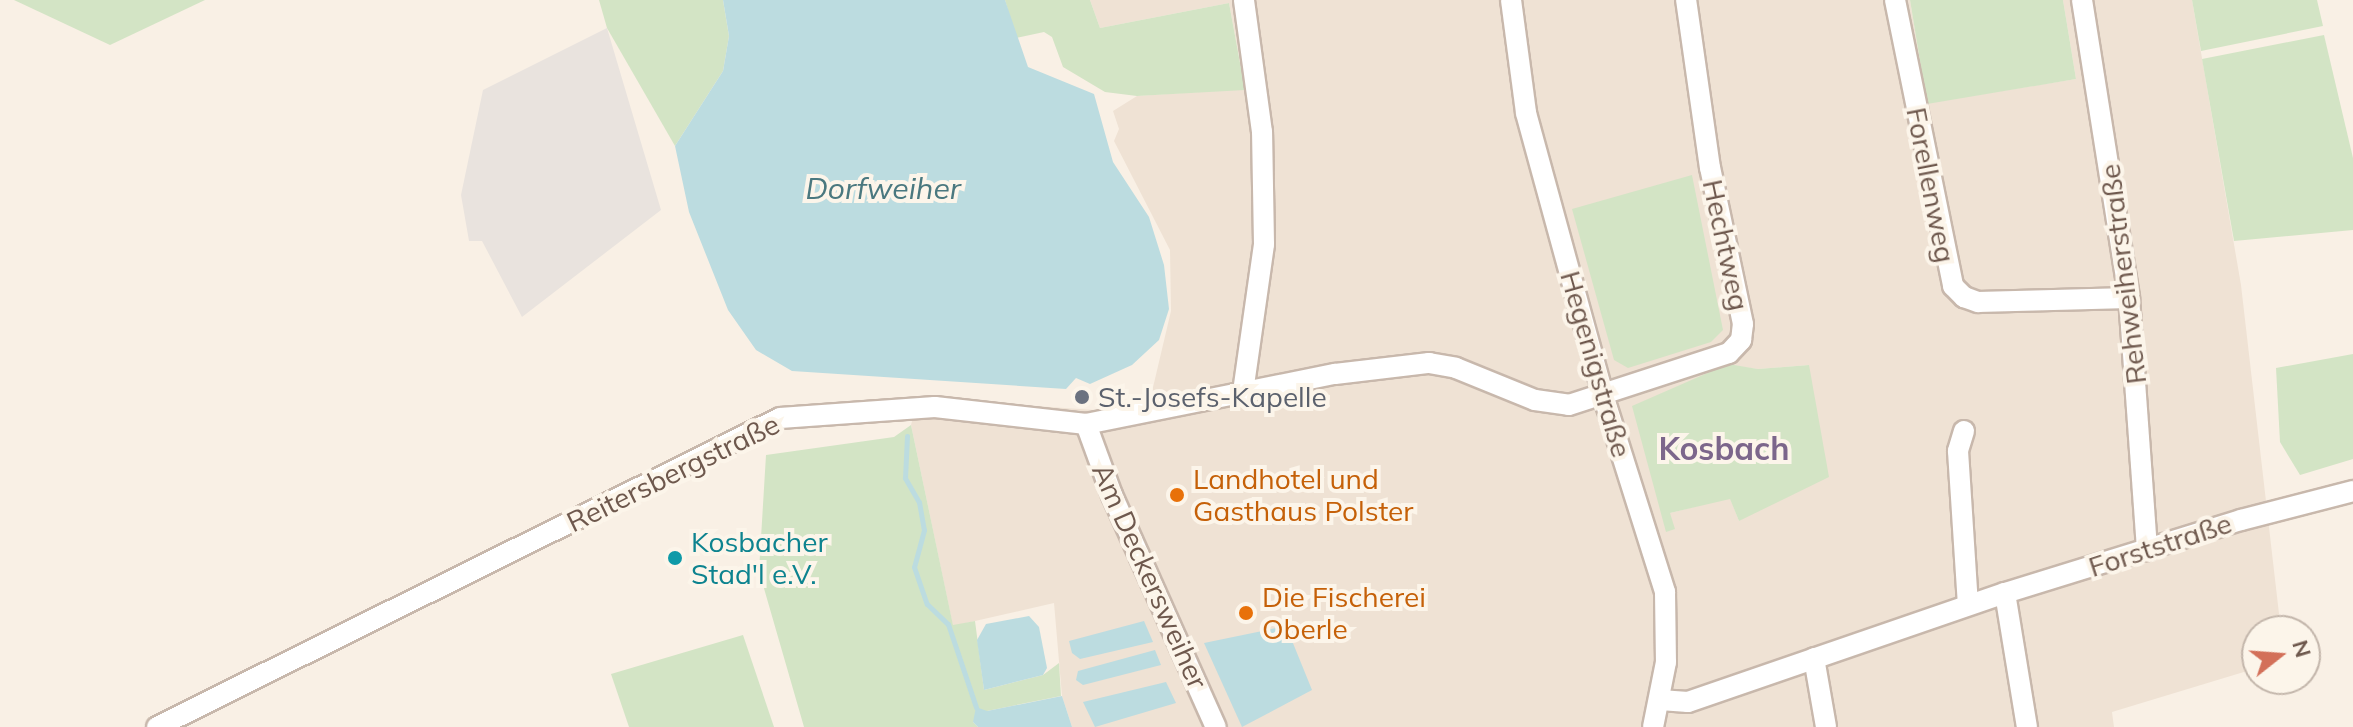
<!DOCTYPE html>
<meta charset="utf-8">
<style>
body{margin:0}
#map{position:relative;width:2353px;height:727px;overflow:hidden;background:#f9f0e5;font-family:Mulish,sans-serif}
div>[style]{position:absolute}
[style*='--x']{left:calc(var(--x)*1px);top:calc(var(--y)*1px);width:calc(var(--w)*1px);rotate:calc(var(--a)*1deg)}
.residential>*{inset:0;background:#efe2d4}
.industrial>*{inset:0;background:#e9e3de}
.green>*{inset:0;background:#d3e4c5}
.water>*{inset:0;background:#bcdce0}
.stream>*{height:5px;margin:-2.5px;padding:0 2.5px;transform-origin:2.5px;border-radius:2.5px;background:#bcdce0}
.roads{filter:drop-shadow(2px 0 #c8b8ac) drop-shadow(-2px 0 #c8b8ac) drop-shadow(0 2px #c8b8ac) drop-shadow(0 -2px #c8b8ac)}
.minor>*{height:20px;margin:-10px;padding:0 10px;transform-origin:10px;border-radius:10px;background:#fff}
.dots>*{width:22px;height:22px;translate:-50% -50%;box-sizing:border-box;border:4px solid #fcf5ea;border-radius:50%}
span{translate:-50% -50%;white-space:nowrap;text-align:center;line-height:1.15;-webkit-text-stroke:8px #fcf5ea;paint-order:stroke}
.street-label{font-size:28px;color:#6e584d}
.worship-label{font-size:28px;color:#5b616d}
.left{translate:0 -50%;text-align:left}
.food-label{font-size:28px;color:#c56008}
.culture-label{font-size:28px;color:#0d838f}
.water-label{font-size:30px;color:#4a787f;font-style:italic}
.quarter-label{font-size:32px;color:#7c668b;font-weight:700}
.north{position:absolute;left:2241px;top:615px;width:80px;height:80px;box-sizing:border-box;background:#fcf5ea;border:2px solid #c3b6ab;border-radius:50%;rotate:73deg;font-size:22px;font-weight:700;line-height:32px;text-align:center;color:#6e584d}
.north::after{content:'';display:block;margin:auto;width:28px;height:36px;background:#d37059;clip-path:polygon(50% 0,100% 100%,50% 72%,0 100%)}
</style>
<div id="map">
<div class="residential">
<i style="clip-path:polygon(evenodd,1090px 0,1910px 0,1927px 103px,2076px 79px,2063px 0,2192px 0,2241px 285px,2281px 631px,2257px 631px,2257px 668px,2112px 712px,2114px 727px,1072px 727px,1062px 696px,1054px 603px,953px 626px,911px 425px,918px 398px,1110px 411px,1150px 400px,1171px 311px,1170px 250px,1114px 141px,1119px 129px,1113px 111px,1137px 96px,1245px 89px,1229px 3px,1100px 28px,1090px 0,1728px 365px,1758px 369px,1809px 365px,1739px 521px,1730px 498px,1670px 513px,1728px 365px)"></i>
</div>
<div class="industrial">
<i style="clip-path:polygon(607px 28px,661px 210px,522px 317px,482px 241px,469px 241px,461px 195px,483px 90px)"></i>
</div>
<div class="green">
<i style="clip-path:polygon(14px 0,205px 0,110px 45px)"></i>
<i style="clip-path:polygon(599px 0,723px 0,729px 36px,723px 71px,675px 146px,607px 28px)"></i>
<i style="clip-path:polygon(1005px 0,1090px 0,1100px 28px,1229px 3px,1245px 90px,1137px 96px,1105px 92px,1063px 67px,1052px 37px,1044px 32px,1016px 38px)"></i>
<i style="clip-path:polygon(1910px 0,2063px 0,2076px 79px,1927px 104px)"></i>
<i style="clip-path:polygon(2192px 0,2317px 0,2323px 26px,2201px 51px)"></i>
<i style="clip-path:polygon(2324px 35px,2353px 158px,2353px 230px,2234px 241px,2202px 59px)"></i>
<i style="clip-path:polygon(1692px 175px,1723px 330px,1711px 342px,1628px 368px,1614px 360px,1572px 209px)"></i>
<i style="clip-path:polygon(2353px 354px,2353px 459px,2300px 475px,2280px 442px,2276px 368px)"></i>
<i style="clip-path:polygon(1728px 364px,1758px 369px,1809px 365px,1829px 477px,1739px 521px,1730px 499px,1670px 513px,1675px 529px,1666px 532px,1632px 406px)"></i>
<i style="clip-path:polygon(911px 425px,953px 625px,975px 621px,984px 690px,1043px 675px,1059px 663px,1061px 696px,987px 711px,973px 722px,978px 727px,804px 727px,759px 571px,766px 455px,894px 437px)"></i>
<i style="clip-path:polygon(743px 635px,774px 727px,629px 727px,611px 674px)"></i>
</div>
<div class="water">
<i style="clip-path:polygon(723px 0,1005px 0,1028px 67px,1094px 94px,1113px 162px,1149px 217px,1164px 265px,1169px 309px,1159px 340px,1132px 365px,1090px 384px,1076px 378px,1066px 389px,792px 371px,756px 350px,728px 310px,689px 212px,675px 146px,723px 71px,729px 36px)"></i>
<i style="clip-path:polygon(1029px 616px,1039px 627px,1047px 668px,1043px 675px,984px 690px,977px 640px,986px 624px)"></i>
<i style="clip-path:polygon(1144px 621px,1153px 642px,1080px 659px,1072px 653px,1069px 641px)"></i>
<i style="clip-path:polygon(1286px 626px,1312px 690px,1242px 727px,1204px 643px)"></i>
<i style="clip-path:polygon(1155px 650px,1161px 665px,1083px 685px,1076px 680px,1078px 671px)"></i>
<i style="clip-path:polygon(1166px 682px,1176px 703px,1095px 727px,1083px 702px)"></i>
<i style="clip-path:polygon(1062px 696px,1072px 727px,978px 727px,973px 722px,976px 707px,987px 711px)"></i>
</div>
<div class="stream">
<i style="--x:907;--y:436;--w:42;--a:92.7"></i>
<i style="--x:905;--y:478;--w:28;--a:60"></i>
<i style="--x:919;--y:502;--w:28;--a:80"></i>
<i style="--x:924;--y:530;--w:38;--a:105"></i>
<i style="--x:914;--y:567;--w:39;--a:71"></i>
<i style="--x:927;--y:604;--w:29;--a:44"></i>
<i style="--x:948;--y:624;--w:88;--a:71.4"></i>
</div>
<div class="roads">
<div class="minor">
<i style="--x:1511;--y:0;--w:114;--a:82.4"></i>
<i style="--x:1526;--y:113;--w:292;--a:74.7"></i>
<i style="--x:1603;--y:395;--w:207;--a:72.5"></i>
<i style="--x:1665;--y:592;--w:70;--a:89.2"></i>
<i style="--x:1666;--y:662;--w:66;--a:101.3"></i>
<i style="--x:1895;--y:0;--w:292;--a:78.5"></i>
<i style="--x:1953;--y:286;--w:16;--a:45"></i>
<i style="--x:1964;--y:297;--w:15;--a:20"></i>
<i style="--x:1978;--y:302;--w:151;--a:-1.5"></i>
<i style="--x:2082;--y:0;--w:302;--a:81"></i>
<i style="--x:2129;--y:298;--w:253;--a:85.9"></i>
<i style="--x:1243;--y:392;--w:149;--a:-81.9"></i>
<i style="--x:1264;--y:244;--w:112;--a:-91"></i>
<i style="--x:1262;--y:132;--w:133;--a:-97.8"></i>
<i style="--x:1086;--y:424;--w:76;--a:69.9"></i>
<i style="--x:1112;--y:495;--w:254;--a:65.9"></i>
<i style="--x:1964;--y:431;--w:21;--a:107"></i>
<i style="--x:1958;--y:451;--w:154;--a:86.3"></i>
<i style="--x:2005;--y:593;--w:136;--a:80.7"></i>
<i style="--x:1814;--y:658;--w:70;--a:80.1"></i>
<i style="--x:1660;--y:700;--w:28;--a:4"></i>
<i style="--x:1688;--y:702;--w:335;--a:-19"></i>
<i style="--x:2005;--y:593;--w:247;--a:-17.2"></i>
<i style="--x:2241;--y:520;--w:116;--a:-14.5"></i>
<i style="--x:157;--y:727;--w:695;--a:-26.38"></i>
<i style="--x:780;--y:418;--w:155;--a:-4.1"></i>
<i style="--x:935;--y:407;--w:152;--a:6.4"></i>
<i style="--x:1086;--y:424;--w:254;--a:-11.4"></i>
<i style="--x:1335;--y:374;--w:95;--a:-6.7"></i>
<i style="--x:1429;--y:363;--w:27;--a:10"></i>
<i style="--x:1456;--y:368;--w:85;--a:22.1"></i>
<i style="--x:1535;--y:400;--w:34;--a:8"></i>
<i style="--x:1569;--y:405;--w:168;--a:-18"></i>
<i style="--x:1729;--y:353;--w:18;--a:-47"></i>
<i style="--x:1741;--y:340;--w:16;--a:-83"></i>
<i style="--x:1743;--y:324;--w:159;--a:-101.9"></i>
<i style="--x:1710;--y:168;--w:170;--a:-98.1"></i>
</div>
</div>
<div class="dots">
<i style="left:1082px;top:397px;background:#6b7280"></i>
<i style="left:1177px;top:495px;background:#e8710a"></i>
<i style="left:675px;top:558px;background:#0f9aa8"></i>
<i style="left:1246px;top:613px;background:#e8710a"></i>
</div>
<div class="street-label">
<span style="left:1931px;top:185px;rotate:79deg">Forellenweg</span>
<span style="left:1726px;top:245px;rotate:78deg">Hechtweg</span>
<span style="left:2123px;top:274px;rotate:-97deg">Rehweiherstraße</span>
<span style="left:1596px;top:364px;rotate:74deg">Hegenigstraße</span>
<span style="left:673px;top:473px;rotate:-26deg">Reitersbergstraße</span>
<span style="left:2160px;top:545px;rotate:-18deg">Forststraße</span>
<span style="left:1150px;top:576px;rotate:66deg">Am Deckersweiher</span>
</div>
<div class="worship-label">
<span class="left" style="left:1098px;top:397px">St.-Josefs-Kapelle</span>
</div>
<div class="food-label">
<span class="left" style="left:1193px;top:495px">Landhotel und<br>Gasthaus Polster</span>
<span class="left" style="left:1262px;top:613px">Die Fischerei<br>Oberle</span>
</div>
<div class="culture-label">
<span class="left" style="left:691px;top:558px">Kosbacher<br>Stad'l e.V.</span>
</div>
<div class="water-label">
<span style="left:883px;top:188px">Dorfweiher</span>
</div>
<div class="quarter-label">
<span style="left:1724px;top:448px">Kosbach</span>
</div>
<div class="north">N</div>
</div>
